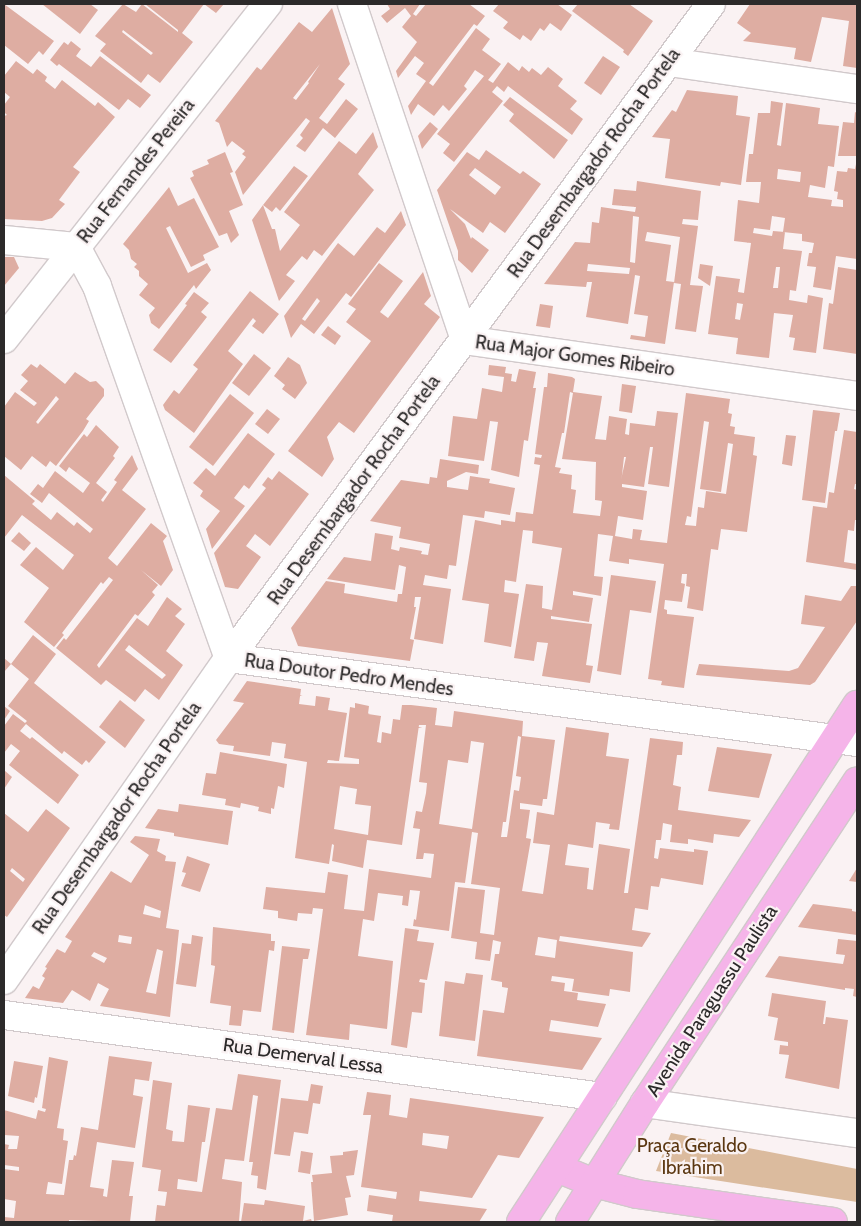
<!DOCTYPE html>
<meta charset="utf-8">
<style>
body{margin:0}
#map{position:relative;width:861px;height:1226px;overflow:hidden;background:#faf2f3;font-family:Cabin,sans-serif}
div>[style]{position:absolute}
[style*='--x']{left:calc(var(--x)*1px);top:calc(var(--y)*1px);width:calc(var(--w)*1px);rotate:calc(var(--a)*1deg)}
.green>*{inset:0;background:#dbbb9e}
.building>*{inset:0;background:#deada2}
.roads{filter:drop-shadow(1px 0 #d1c9cb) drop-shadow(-1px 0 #d1c9cb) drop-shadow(0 1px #d1c9cb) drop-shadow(0 -1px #d1c9cb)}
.minor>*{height:28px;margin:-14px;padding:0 14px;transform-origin:14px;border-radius:14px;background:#fff}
.major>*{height:28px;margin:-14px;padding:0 14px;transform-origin:14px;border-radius:14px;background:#f5b4e9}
span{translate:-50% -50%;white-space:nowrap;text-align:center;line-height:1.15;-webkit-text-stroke:4.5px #faf2f3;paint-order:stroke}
.street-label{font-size:19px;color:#2c2a2a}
.park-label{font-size:19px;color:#5b3711}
.frame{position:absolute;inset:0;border:5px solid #2c2a2a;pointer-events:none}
</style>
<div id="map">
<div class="green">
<i style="clip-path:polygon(671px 1133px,857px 1169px,857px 1202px,656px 1171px)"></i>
</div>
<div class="building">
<i style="clip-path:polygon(4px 4px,54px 41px,43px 55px,39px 51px,28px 64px,4px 45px)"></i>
<i style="clip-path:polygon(42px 4px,90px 4px,98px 10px,80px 34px)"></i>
<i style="clip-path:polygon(evenodd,123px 4px,136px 12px,142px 4px,178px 32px,178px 30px,145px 4px,224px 4px,216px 13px,204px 4px,182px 33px,193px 42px,160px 83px,148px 74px,141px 83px,100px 51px,106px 44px,95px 36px,123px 4px,123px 30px,153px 53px,151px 55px,122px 32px,123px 30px)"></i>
<i style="clip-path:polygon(387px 4px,420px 4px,413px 14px,416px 16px,426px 4px,469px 4px,485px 16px,477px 26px,474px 24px,429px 83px,433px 86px,476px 28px,490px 39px,482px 50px,501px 64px,488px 80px,493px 83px,508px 62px,519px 71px,522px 66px,529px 72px,532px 68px,541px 75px,548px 67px,563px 79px,558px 86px,577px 101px,570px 109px,583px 119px,572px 135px,508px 86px,504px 92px,497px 86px,492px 92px,503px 101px,454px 162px,443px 153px,450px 144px,437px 134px,484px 76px,475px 70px,464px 86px,467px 89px,449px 111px,443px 105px,434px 116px,418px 104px,411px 115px,408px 106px,426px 81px,416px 74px,424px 63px,415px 56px,398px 78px,396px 71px,417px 42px,402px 27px,411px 16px,405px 8px,387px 23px,381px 16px,390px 9px)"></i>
<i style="clip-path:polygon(499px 4px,557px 4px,572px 15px,561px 31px,550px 23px,544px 31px,540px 28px,531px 41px,523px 35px,520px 40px,503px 28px,508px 22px,493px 11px)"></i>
<i style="clip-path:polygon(578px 4px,629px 4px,653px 21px,628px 56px,623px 52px,624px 50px,572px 11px)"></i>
<i style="clip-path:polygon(750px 4px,857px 4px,857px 68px,843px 66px,849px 21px,822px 17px,811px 62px,794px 59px,796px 48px,743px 41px,751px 33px,737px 23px)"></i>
<i style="clip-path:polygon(evenodd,332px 8px,350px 64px,338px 79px,345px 84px,319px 118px,327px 124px,346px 99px,358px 109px,335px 138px,323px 128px,305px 152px,296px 146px,303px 138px,300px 135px,310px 121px,306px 118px,243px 195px,235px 172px,246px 157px,242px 154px,245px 151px,232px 141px,227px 147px,219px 123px,215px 121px,257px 67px,261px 70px,299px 22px,312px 32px,332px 8px,320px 64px,308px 82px,309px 83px,296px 100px,293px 98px,320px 64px)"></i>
<i style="clip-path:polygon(71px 41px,81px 49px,76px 56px,91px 67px,100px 56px,151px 95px,140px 108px,128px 99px,119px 110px,59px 64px,57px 66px,50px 60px,64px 42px,68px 45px)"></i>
<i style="clip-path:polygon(603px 56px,620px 67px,601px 95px,584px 83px)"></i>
<i style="clip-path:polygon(16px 61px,33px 74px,37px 69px,47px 77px,45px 81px,55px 89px,62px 80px,95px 106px,98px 102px,115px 117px,73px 167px,80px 172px,59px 200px,65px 204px,52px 218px,42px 221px,4px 219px,4px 116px,7px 115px,4px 112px,4px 105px,10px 97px,4px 92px,4px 76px)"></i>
<i style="clip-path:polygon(687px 90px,738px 96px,736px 115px,750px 117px,741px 185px,721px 182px,720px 186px,665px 178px,670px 139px,652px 137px,672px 110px,676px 112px)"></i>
<i style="clip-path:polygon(510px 97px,568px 140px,554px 159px,509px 121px,514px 114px,503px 105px)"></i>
<i style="clip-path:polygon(evenodd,771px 101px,783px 103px,777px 145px,781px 146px,786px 103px,820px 108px,818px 124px,839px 126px,834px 167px,828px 166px,825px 188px,810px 185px,808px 197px,832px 200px,831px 206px,843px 207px,843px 200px,837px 199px,838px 192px,834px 191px,837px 171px,847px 172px,848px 168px,855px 169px,857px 159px,857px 259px,836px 256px,831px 290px,813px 287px,816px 267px,807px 266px,809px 253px,812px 253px,814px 243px,802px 241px,802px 234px,783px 232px,785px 218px,772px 216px,770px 230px,754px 228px,753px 233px,772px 236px,773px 231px,785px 232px,783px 249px,802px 251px,796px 291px,790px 290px,789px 300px,807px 303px,808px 295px,823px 298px,816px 353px,793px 350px,795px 338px,789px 337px,793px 315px,774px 313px,769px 358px,736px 354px,738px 338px,708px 334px,716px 276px,740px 279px,738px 292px,744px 293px,751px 243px,734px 241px,738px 200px,759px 203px,761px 182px,746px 182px,749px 154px,753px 154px,758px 113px,770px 113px,771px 101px,778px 169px,801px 172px,800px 182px,777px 179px,778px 169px,771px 101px,776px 267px,780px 267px,778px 288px,773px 288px,776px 267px,771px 101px,737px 303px,743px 304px,740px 320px,735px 319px,737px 303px)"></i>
<i style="clip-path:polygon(855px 112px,857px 113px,857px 156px,838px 156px,843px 122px,854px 123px)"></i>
<i style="clip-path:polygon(430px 122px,438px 129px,422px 149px,418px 136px)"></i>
<i style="clip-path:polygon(373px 132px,378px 147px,358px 174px,374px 190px,322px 256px,314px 250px,307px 260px,302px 256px,286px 275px,295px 281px,279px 301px,252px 220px,263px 205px,272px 229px,275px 229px,280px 251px,300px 225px,284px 212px,339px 141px,356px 154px)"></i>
<i style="clip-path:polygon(evenodd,486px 150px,520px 174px,523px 171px,541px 184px,505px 233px,490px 222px,483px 233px,450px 209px,465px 224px,471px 239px,472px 237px,489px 250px,472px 273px,458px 260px,458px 251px,437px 190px,467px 152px,479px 160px,486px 150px,475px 168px,501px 187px,495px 195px,469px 175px,475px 168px)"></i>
<i style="clip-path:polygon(225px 152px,233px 172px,230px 173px,243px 205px,229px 211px,239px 235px,231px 243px,227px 233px,219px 236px,190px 178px,194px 176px,192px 171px,209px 164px,207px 160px)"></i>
<i style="clip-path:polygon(294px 166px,308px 176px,280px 211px,276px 207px,272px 212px,263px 205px)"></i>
<i style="clip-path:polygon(evenodd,637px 181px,701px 191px,698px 220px,683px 219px,682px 224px,698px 226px,690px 285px,703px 286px,696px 332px,675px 329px,681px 284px,674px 283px,680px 237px,647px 232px,645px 241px,671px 245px,666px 281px,674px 282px,665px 344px,630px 339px,631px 335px,645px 337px,648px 316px,634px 314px,640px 276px,635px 275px,628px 324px,586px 317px,592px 282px,587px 282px,586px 287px,544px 284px,575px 242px,590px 243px,592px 222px,599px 223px,601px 207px,635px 212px,636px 207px,612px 205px,614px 189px,636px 191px,637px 181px,633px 216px,639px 217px,635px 263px,630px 262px,633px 216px,637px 181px,588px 264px,630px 268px,629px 274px,587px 271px,588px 264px)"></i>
<i style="clip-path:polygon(169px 187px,178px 206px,194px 198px,219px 247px,203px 255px,205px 260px,191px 267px,170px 226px,166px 228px,188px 273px,207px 263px,211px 270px,196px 289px,194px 285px,159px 329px,151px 323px,149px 315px,155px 308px,139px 295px,148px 284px,139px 276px,139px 271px,134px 267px,137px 264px,131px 259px,129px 250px,123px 244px)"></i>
<i style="clip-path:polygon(evenodd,401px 211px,406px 225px,351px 297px,346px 293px,314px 334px,301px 324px,291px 338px,284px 316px,338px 243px,354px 256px,377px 227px,385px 233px,401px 211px,317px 298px,320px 301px,305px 321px,302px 319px,317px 298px)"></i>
<i style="clip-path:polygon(4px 257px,14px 257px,19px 268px,4px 286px)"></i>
<i style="clip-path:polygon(379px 263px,403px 281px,380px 312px,388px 318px,423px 272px,431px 296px,424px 304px,440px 317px,354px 433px,339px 422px,327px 437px,334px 459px,322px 477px,288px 451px,371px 341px,346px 322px,356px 309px,348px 304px)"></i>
<i style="clip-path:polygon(700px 264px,713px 266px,710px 286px,698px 278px)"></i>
<i style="clip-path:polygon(838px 267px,857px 270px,857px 354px,823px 349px,829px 303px,833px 304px)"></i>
<i style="clip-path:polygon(250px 291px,279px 314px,263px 334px,252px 326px,256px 321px,253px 318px,228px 351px,243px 364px,194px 433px,165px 410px,163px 405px,174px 390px,179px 394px,198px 369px,193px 365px)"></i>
<i style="clip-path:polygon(194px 292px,209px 303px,201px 312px,207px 317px,171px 363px,153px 350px,187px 305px,185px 304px)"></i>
<i style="clip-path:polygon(540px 304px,553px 306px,550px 328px,536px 326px)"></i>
<i style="clip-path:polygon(328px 326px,341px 336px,335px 345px,321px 335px)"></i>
<i style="clip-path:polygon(254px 354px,271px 368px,249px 396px,232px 383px)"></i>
<i style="clip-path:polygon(288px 357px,300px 365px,307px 383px,295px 399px,282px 389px,285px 385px,274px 376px)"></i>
<i style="clip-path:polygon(evenodd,31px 364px,37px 368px,40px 364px,65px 384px,75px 372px,90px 382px,96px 381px,104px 389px,104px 396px,86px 419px,89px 421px,83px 431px,56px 466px,50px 461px,46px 467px,32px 456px,21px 470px,4px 456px,4px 407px,15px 392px,34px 406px,37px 403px,20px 390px,28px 381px,21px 375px,31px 364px,56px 396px,59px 399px,38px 424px,36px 422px,56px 396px)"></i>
<i style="clip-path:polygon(489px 365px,506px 367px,505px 373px,512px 374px,511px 381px,516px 382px,519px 369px,536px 372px,533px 388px,536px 388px,528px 441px,524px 440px,519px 477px,491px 470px,498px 422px,490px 421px,484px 461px,448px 456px,453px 416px,477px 419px,482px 388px,502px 392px,504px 377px,488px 375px)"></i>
<i style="clip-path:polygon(evenodd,548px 373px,572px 377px,575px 379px,573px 392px,602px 396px,595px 439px,606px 440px,609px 416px,627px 419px,625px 434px,629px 435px,630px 423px,655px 426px,657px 411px,678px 413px,669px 487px,648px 484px,653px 447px,650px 447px,644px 487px,622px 484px,622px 487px,647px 491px,643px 520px,618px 516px,615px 536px,632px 539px,633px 529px,642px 530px,640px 540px,667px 543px,686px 393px,730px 399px,728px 413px,732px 414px,730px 426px,735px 427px,734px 434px,755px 437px,753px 455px,757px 456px,747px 532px,721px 529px,718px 550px,711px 549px,703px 611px,687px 608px,690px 587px,686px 586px,687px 574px,682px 574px,681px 583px,685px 584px,682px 602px,665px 600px,664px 609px,667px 610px,667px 614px,694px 617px,684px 688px,661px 685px,662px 681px,648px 679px,664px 564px,629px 559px,629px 564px,609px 561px,613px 536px,598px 534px,594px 576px,603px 577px,601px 596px,573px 591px,573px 595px,593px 598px,589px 622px,551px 616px,551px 619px,592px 624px,586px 665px,593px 666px,590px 683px,542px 676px,548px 643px,537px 642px,534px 661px,514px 658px,526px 584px,543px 586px,542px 608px,552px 610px,562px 548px,532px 543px,533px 531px,523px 530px,516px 582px,505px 580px,504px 592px,519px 594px,511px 647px,484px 642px,489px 604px,462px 600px,475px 520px,501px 525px,501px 520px,515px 522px,516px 512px,533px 514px,540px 465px,534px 464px,535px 457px,541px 458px,542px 455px,535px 454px,544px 387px,547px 387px,548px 373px,570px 392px,573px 393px,562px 459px,596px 462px,595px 500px,602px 501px,600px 516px,573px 513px,576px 490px,571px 489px,572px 475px,559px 473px,561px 468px,555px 467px,562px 433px,564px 433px,570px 392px,548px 373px,704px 421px,709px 422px,700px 489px,721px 492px,728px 443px,733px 444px,726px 494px,706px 491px,704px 508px,698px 507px,696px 526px,685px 525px,687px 516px,691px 517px,704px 421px,548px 373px,624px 457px,626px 457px,621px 480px,622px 475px,624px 457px)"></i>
<i style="clip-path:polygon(622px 384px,636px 386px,632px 413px,619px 411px)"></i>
<i style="clip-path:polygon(230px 394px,254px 413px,213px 466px,189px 447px)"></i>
<i style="clip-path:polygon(267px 409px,280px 419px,268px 434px,255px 424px)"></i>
<i style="clip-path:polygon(813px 410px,840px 413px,837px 431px,835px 431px,825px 503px,802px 500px)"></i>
<i style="clip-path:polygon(evenodd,96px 425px,119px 447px,113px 456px,115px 458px,96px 483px,107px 492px,101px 500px,103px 502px,117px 482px,114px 480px,132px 455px,138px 469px,122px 490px,146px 509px,108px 558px,117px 566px,151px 523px,167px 536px,163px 541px,173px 570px,161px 586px,141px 570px,158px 585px,152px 592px,155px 595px,138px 616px,135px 614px,97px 665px,99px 668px,137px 618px,148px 626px,167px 597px,182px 609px,175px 616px,185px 624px,166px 651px,183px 665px,159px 700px,145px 689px,135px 702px,106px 680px,101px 685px,56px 648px,64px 638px,66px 640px,113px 580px,109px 577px,103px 584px,101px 582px,62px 633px,64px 635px,54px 647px,24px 622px,49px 588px,20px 565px,36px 547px,63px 570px,74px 555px,22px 515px,4px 538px,4px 475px,35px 501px,32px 504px,51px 520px,57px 512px,74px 526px,77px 522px,90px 533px,93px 529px,49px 493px,42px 503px,30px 494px,38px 484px,43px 488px,55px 471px,83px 493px,90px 483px,69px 467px,66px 472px,59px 466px,84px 434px,87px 437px,96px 425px,129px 645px,166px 675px,162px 679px,125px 650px,129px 645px)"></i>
<i style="clip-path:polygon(844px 430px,857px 432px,857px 484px,855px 484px,854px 489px,857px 490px,857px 520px,855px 520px,854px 531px,848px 530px,844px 562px,857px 564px,857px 570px,806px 562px,813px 506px,827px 508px,829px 492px,834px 493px)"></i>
<i style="clip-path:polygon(248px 433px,275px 454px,249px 489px,244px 485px,234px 498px,245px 506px,212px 549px,206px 529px,220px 511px,200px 496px,203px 491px,193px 483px,206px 468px,215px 476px)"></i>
<i style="clip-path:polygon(786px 435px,796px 436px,792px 466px,782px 464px)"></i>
<i style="clip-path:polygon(440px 459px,479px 465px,478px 474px,466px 472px,447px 481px,447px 487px,468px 490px,470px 476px,490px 479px,489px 483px,515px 488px,510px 515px,485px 511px,484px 518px,463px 515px,456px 566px,449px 565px,447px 579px,425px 575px,423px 585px,451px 589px,443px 644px,414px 639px,421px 597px,415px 597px,414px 607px,416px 607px,410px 639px,414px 640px,410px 661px,298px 646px,291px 628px,326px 581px,345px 584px,344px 593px,397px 602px,398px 594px,402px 594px,406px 567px,399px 565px,395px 590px,327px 579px,344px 557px,371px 561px,375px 533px,393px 536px,391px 549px,399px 551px,400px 547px,422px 551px,421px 554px,428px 555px,430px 544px,399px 538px,401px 527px,370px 521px,401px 480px,429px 484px,430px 477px,437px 478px)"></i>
<i style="clip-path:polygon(279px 471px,309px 494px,270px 546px,255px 534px,246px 546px,261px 557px,238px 589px,225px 587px,214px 553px,266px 488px,262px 485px,268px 477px,272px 480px)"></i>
<i style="clip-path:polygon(19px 532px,31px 543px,24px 551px,11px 541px)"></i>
<i style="clip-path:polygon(611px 575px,656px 581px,651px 613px,630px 610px,621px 675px,597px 671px)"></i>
<i style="clip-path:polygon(851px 586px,857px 586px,857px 621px,815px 682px,810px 685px,696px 675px,699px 664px,789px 671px,798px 668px,825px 627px,801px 624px,805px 595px,841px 601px)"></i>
<i style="clip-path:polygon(33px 635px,56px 654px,34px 683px,106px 742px,89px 763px,86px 760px,82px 765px,64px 751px,62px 754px,26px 724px,20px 731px,30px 739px,32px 737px,79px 775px,58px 804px,9px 765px,20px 751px,11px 744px,4px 753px,4px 726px,13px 714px,25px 723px,27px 721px,8px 706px,29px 679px,11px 664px)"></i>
<i style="clip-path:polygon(4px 658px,11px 664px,4px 672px)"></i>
<i style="clip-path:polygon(evenodd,247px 681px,301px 689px,299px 704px,315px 706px,316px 696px,330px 698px,328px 710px,347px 713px,339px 761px,328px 760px,327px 763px,359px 764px,359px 759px,344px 757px,350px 707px,355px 708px,355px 703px,369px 706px,368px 714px,381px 716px,377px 742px,381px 743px,382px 732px,391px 734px,393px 719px,400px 720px,402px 705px,411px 705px,437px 708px,435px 725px,452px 727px,454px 711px,523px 721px,522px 736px,555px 740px,547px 799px,543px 799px,542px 806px,520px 803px,520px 809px,530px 810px,526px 838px,531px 839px,522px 891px,543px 894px,550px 845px,533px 843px,537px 812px,554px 815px,566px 727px,609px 733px,606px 756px,629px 759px,619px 830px,609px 829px,610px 824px,596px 822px,593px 848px,568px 844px,565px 865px,589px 868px,587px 889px,593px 890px,599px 844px,630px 849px,624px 893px,628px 893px,650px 738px,683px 742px,682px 755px,677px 755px,673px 785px,681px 787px,678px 810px,751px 820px,739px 837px,714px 834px,713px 843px,688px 839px,688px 844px,670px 842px,672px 825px,663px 823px,661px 840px,656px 840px,654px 858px,658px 859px,660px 848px,694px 852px,694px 849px,708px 851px,703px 885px,661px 878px,659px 887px,651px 886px,648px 910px,635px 908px,632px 930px,651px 933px,642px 947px,560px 936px,559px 941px,633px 952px,630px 992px,610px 989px,609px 996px,572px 991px,574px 979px,552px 976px,551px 981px,565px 983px,564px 991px,578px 993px,577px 1000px,606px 1004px,598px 1027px,551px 1020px,549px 1031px,602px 1038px,582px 1070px,477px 1056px,483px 1010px,504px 1013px,508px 988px,502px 987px,502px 982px,491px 980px,495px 954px,499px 954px,501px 942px,493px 940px,490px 961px,475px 959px,477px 942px,451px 938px,458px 887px,485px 890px,480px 933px,494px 935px,500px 888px,471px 884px,478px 833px,472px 832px,465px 883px,455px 882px,449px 931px,413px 926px,414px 919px,416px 920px,420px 891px,410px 890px,408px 906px,402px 905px,403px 896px,378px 893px,374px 921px,363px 919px,358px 956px,393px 961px,387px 1029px,350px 1024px,349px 1040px,306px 1035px,323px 909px,313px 908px,312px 914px,298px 913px,297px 921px,278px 918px,278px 911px,263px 909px,266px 887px,325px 893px,328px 872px,348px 875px,344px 909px,364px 911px,369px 869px,431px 878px,434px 854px,424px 853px,423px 859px,416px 859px,420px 829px,413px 828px,416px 811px,422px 812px,426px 793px,427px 783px,419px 782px,426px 725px,419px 725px,402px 845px,367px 840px,363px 868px,332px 861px,334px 845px,332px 844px,329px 864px,295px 858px,307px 762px,284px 758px,286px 744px,272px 742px,270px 756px,233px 751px,234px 746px,219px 744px,216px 740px,244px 703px,233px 701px,247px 681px,518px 736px,521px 737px,516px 776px,521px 777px,519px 791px,514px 790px,507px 837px,501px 837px,503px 822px,506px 822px,518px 736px,247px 681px,471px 741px,484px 743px,472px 829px,439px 824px,448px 760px,468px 763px,471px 741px,247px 681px,340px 786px,357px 789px,355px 804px,371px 806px,368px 835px,334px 829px,340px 786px,247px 681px,538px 937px,557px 940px,555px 958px,535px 955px,538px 937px)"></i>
<i style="clip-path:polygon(120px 700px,145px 720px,125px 748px,99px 727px)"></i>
<i style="clip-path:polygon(4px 706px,10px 711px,4px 720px)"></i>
<i style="clip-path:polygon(717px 747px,772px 754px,759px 798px,708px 791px)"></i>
<i style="clip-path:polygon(220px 752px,287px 764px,284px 788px,278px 786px,274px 809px,271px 808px,271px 814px,258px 811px,259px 807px,241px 803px,240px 808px,225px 805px,226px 799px,202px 795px,206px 773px,216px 774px)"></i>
<i style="clip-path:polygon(4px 770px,12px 777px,4px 789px)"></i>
<i style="clip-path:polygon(179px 804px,233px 811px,228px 845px,174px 836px,174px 833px,145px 828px,158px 809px,178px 812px)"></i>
<i style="clip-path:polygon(evenodd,46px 809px,70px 828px,7px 917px,4px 915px,4px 813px,28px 832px,46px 809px,12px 868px,25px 879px,23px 882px,10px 871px,12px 868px)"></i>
<i style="clip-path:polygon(evenodd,135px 836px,160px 839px,157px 851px,166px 856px,165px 861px,176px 862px,166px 928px,179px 930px,170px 1017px,100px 1006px,109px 989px,98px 983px,90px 1001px,72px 990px,63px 1003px,25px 998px,33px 986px,39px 989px,45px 978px,42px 976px,47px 968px,45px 967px,57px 949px,65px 953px,72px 941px,65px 937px,111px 871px,131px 883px,149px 855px,130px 842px,135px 836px,145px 905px,161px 911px,160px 918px,143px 914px,145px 905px,135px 836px,119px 935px,132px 937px,131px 944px,118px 942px,119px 935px,135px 836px,157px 949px,163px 951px,156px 994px,146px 992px,157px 949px,135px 836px,94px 952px,107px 958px,104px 963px,91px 956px,94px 952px)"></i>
<i style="clip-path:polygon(187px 856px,210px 864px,200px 892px,181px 886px,186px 873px,182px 872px)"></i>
<i style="clip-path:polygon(857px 868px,857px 882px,849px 881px)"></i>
<i style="clip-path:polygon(813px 904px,852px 909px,852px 911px,857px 912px,857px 935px,798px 927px)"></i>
<i style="clip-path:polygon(213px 927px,271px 934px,271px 941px,275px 941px,274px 951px,269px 950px,261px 1012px,243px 1010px,241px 1026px,229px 1025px,231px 1006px,210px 1003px,215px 966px,211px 965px)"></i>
<i style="clip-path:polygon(405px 928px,419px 930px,417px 941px,434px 943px,427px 980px,420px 979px,419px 982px,425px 983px,422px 1013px,412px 1012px,407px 1048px,391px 1045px)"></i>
<i style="clip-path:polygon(192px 935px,203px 937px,196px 987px,176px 984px,182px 943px,191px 944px)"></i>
<i style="clip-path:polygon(838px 939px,857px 941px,857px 997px,853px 996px,854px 989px,845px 988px,845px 990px,765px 977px,779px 956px,843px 964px,845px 955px,836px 954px)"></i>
<i style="clip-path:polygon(282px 946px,310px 949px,308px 959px,303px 959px,294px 1033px,272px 1030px)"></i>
<i style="clip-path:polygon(466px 973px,483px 975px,475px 1041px,439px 1036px,445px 981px,464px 984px)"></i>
<i style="clip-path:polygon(772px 993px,826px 1001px,823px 1024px,825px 1024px,826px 1017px,848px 1020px,839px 1089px,785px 1078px,789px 1055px,779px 1054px,780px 1045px,788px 1046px,788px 1042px,774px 1040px,778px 1018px,768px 1016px)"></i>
<i style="clip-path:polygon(109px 1056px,152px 1062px,149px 1081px,135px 1079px,133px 1095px,143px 1097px,135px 1148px,97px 1142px,90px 1187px,104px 1189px,103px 1196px,107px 1197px,112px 1160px,134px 1162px,129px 1196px,133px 1196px,130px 1222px,69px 1220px,69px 1222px,4px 1222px,4px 1217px,14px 1218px,16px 1201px,4px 1199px,4px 1169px,19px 1171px,19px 1167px,4px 1165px,4px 1144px,9px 1145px,8px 1149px,17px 1149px,19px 1136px,4px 1135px,4px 1110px,36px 1119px,38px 1110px,45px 1112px,46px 1109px,42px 1108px,49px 1057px,68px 1061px,57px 1128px,64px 1129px,63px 1140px,68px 1141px,62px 1184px,48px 1182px,46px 1194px,64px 1195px,69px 1160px,73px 1160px,74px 1155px,76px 1156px,81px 1127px,98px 1130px)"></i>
<i style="clip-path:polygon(14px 1061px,43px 1066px,37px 1098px,35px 1097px,34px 1103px,8px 1096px)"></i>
<i style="clip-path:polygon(238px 1074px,281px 1080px,266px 1190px,257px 1188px,258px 1176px,251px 1175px,253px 1162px,249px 1162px,258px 1096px,253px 1095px,244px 1161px,225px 1159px,222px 1179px,242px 1182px,239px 1222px,155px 1222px,157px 1205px,165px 1206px,167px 1192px,158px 1191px,161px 1170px,142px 1167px,153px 1080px,172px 1083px,166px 1129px,173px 1131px,172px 1141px,184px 1142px,188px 1105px,210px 1108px,205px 1142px,202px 1142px,197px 1182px,178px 1179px,177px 1189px,202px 1192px,216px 1108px,232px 1110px)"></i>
<i style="clip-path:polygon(311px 1084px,323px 1086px,320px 1104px,313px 1103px,308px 1134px,294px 1132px,290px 1156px,274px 1154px,281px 1098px,308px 1101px)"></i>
<i style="clip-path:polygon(evenodd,367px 1092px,391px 1095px,389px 1115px,407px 1118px,410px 1098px,544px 1117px,519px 1158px,498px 1155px,472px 1198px,420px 1191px,419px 1201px,487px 1209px,479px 1222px,392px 1222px,393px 1215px,367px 1211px,369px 1195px,396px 1199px,397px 1192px,361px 1187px,371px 1115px,363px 1115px,367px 1092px,423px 1133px,449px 1136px,447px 1149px,422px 1145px,423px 1133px)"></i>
<i style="clip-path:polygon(358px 1150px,354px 1175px,346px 1176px,351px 1197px,345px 1198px,348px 1215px,314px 1221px,311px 1182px,313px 1182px,312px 1175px,332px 1173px,330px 1156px,343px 1155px,343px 1152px)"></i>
<i style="clip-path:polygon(301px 1151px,313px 1153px,310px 1174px,298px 1172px)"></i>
<i style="clip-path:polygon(265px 1200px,305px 1206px,303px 1221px,311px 1219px,312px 1222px,262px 1222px,262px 1220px,261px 1222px,241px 1222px,244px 1203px,264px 1205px)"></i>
</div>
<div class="roads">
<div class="minor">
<i style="--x:352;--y:4;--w:354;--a:71.4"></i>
<i style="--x:465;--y:340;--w:396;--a:8.1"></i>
<i style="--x:669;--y:62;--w:190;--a:8.2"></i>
<i style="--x:4;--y:240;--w:72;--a:5.6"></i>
<i style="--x:76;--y:247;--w:44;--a:61.7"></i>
<i style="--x:97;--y:286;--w:395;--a:70.5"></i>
<i style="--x:229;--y:658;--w:634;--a:7.62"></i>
<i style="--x:4;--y:339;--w:427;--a:-51.8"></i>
<i style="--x:4;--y:980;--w:393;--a:-55.1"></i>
<i style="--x:229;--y:658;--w:812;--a:-53.61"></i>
<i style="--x:4;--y:1015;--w:604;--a:7.81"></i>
<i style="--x:645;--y:1103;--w:214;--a:8.1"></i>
</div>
<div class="major">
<i style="--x:557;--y:1168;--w:40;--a:22"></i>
<i style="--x:594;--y:1183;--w:44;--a:14.3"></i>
<i style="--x:637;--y:1194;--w:198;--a:8.1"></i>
<i style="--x:521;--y:1222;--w:617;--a:-56.98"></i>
<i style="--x:570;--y:1222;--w:141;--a:-57.8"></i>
<i style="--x:645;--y:1103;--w:385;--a:-56.6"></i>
</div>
</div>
<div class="street-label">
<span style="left:594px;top:163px;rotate:-54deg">Rua Desembargador Rocha Portela</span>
<span style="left:136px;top:171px;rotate:-52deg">Rua Fernandes Pereira</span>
<span style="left:575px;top:356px;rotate:8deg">Rua Major Gomes Ribeiro</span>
<span style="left:354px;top:490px;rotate:-54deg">Rua Desembargador Rocha Portela</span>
<span style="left:349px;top:675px;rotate:8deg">Rua Doutor Pedro Mendes</span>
<span style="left:117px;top:818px;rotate:-55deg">Rua Desembargador Rocha Portela</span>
<span style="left:712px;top:1001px;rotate:-57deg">Avenida Paraguassu Paulista</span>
<span style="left:303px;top:1056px;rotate:8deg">Rua Demerval Lessa</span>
</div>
<div class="park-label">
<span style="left:692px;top:1157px">Praça Geraldo<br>Ibrahim</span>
</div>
<div class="frame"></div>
</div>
